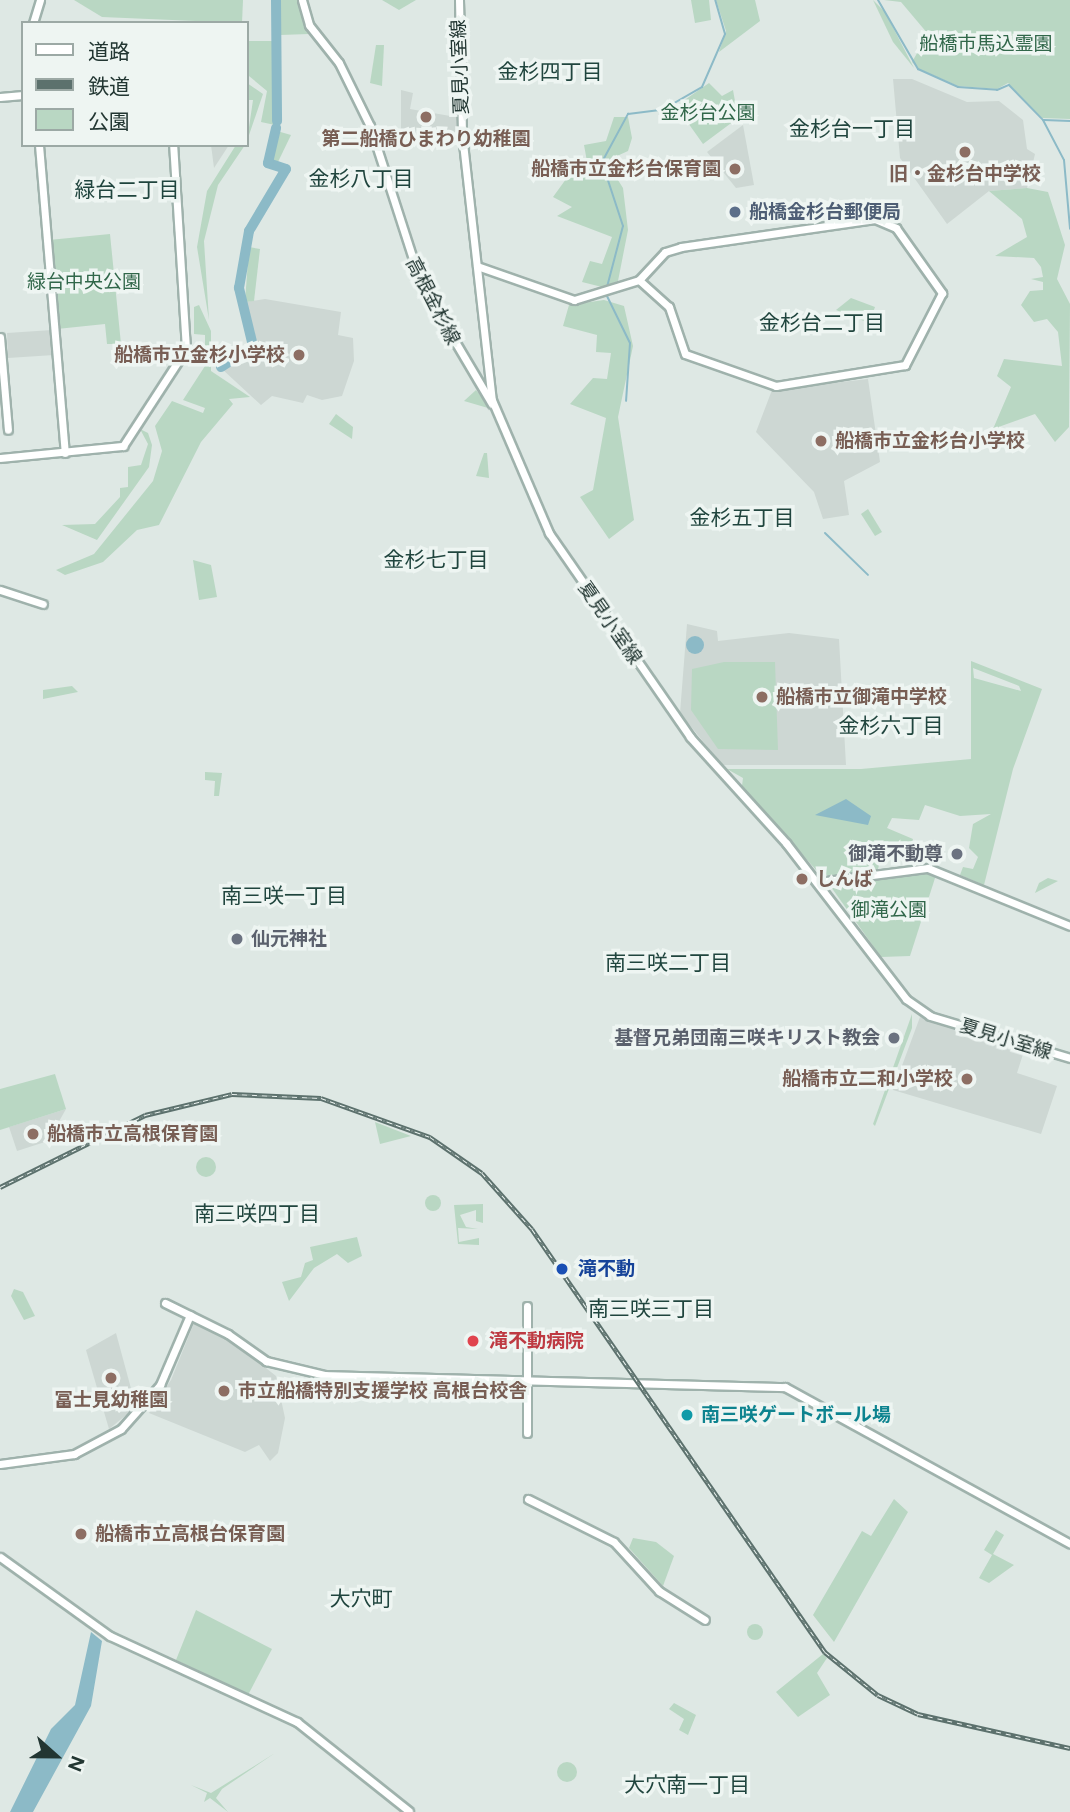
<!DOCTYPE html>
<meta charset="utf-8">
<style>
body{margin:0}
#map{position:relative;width:1070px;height:1812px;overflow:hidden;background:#dee8e4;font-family:Figtree,"Noto Sans JP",sans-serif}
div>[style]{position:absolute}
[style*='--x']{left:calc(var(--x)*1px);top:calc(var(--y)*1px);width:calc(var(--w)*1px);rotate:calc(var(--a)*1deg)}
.built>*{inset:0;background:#cdd7d3}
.green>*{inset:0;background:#b9d7c3}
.round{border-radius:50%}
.water>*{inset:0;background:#8cbac7}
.stream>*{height:2px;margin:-1px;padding:0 1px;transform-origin:1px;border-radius:1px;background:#8cbac7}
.river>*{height:10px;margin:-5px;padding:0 5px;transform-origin:5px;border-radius:5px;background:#8cbac7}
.roads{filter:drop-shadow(2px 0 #9fb2ac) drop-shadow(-2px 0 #9fb2ac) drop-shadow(0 2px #9fb2ac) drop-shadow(0 -2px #9fb2ac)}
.secondary>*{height:7px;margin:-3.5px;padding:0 3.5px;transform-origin:3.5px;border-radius:3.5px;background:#fff}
.rail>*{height:4.5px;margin-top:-2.25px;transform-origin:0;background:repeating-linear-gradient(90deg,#eef5f2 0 5px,#5c716d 0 10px);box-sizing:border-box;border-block:2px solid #5c716d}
.dots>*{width:19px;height:19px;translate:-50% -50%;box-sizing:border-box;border:4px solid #eef5f2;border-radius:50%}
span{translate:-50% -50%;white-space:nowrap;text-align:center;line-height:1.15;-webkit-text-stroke:7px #eef5f2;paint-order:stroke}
.park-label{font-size:19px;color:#31674a}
.street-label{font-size:19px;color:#223632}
.education-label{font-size:19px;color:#785e54;font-weight:700}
.right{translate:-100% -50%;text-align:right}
.left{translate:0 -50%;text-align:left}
.service-label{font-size:19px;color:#4e5e75;font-weight:700}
.worship-label{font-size:19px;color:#5b616d;font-weight:700}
.transit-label{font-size:19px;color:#164399;font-weight:700}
.health-label{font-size:19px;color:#be3a42;font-weight:700}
.culture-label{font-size:19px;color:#0d838f;font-weight:700}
.neighbourhood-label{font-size:21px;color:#20453e}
.legend{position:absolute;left:21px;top:21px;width:228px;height:126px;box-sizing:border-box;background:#eef5f2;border:2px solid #9ca9a5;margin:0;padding:9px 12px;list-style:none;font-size:21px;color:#223632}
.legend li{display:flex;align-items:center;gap:14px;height:35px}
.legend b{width:35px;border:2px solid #9ca9a5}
.north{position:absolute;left:21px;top:1721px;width:70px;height:70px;-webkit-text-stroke:5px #eef5f2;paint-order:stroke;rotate:111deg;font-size:19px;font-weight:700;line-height:28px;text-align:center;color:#223632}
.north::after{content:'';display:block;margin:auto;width:24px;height:32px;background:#223632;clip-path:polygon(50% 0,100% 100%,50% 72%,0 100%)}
</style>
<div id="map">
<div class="built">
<i style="clip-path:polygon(893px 79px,912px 79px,967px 102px,999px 101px,1023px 120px,1027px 149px,1035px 154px,1027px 188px,989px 191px,947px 224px,900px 158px)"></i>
<i style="clip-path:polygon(401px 90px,413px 93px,410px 109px,456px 117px,458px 144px,401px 140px)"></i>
<i style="clip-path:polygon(743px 125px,754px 185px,736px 188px,707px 152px)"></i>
<i style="clip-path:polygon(211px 145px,229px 145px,214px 168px)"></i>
<i style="clip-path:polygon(265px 299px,341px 312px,338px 335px,353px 338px,354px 361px,342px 396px,322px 400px,307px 395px,303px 403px,272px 396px,261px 405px,222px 369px,254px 349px,245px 302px)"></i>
<i style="clip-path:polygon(52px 330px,54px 355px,8px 358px,7px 333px)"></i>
<i style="clip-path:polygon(868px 379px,880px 462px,844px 481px,849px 515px,823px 519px,814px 492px,756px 432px,772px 390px)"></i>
<i style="clip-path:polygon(687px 624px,717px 631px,718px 641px,789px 633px,839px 639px,846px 765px,722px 765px,680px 713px)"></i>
<i style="clip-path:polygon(920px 1017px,1024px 1051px,1017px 1073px,1057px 1086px,1041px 1134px,893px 1090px)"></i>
<i style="clip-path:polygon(66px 1109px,48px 1141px,17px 1151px,9px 1127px)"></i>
<i style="clip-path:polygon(194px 1323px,236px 1344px,276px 1376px,285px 1418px,278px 1453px,270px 1461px,259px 1445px,245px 1452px,149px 1413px,171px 1380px)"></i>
<i style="clip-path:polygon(116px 1333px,136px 1407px,109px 1429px,86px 1350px)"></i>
</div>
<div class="green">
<i style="clip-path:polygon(74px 0,243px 0,242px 23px,102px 17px)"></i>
<i style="clip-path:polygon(281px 0,299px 0,309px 34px,280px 35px)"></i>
<i style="clip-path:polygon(382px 0,416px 0,399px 10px)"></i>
<i style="clip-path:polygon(691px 0,709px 0,711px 20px,695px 23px)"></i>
<i style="clip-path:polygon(716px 0,755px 0,760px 21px,719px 52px,726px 31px)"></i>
<i style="clip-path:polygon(873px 0,885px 12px,914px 68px,893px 42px)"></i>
<i style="clip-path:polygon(884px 0,1070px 0,1070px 119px,1042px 118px,1008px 83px,997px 89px,958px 86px,919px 69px,912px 62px,928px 34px,901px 2px)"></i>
<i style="clip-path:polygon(249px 41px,277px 41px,275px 125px,261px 122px,267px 91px,249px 76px)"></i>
<i style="clip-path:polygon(376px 45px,384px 45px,382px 86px,370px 83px)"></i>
<i style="clip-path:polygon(247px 83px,263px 94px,247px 141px,253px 100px,247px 100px)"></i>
<i style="clip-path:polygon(709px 83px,722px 96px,733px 90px,738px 118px,703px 144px,676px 106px)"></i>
<i style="clip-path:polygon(614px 117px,628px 117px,632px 138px,628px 151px,606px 161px,623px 188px,628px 230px,618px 281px,602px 287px,582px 282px,590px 261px,602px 264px,612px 237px,557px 216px,572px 207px,553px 197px,574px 168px,588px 167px,584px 145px,606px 141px)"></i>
<i style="clip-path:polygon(277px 131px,291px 135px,277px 164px,270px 162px)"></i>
<i style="clip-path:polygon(236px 145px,245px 145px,218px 185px,204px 241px,209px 320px,197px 247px,207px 191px)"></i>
<i style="clip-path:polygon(1027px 188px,1048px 192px,1065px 245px,1057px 279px,1070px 304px,1069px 427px,1055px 442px,1035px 414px,993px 429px,1011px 387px,997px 376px,1004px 359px,1062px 366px,1058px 332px,1047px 319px,1034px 322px,1021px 305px,1030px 291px,1043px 290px,1043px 282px,1031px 279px,1043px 277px,1041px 267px,1034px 258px,995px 256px,1027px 237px,1022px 219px,989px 191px)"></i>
<i style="clip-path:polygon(110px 234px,121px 344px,107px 344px,105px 324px,57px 329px,49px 240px)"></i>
<i style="clip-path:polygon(249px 247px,260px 249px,254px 301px,245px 302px)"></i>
<i style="clip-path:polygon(851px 298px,875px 307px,869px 323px,836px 310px)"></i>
<i style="clip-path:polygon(604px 300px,624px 306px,633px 346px,618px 417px,634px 520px,609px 539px,580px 497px,593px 490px,606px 418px,570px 404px,593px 378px,607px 379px,611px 353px,596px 352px,597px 335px,563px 326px,569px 305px)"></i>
<i style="clip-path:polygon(199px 305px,211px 331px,211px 371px,250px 397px,229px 399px,233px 404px,201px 442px,159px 525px,137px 530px,103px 562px,65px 575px,56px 570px,94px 554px,153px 481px,162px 451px,155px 426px,172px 401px,203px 413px,205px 408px,183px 400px,205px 366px,205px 335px,194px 334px,194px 307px)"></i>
<i style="clip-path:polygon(476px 390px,481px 396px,488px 408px,464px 401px)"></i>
<i style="clip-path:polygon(336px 414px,353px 427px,352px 439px,329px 424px)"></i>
<i style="clip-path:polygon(140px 429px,148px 433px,152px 445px,149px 467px,97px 540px,62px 525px,95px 524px,120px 497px,120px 488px,128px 487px,128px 467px,141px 465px,148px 444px)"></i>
<i style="clip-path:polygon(484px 453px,487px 453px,489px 478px,476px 476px)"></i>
<i style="clip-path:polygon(868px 509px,882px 532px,875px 536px,861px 514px)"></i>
<i style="clip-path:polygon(193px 560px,211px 565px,217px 597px,199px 600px)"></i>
<i style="clip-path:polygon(evenodd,971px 661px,1042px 689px,1013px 769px,984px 885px,960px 875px,963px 867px,973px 869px,978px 857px,969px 848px,973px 824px,991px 814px,960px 816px,925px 805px,919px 820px,892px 818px,887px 828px,913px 839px,908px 857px,883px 850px,878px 869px,831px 877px,816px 870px,742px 786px,743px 778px,727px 769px,861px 769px,971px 759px,971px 661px,973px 668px,1019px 686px,1021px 691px,974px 678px,973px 668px)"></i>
<i style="clip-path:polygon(724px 662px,775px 662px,778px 750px,718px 749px,691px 710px,692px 669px)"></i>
<i style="clip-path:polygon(72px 686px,78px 692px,43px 699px,43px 690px)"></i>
<i style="clip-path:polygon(205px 772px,222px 773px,219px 796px,214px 796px,215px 781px,205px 780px)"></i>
<i style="clip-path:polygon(912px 872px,936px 875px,910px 956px,881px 957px,831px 887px)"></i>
<i style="clip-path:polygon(1048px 878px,1058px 881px,1035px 893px,1039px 883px)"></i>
<i style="clip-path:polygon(912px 1014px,912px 1028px,875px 1126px,873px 1124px)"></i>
<i style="clip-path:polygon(55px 1074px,66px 1109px,0 1130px,0 1089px)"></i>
<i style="clip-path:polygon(375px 1122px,411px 1136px,380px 1144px)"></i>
<i class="round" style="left:196px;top:1157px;width:20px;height:20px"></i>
<i class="round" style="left:425px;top:1195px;width:16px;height:16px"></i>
<i style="clip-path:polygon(483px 1204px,483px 1223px,476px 1221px,476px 1210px,460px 1215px,466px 1227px,478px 1229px,458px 1228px,459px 1242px,479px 1238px,479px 1245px,458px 1244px,454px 1205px)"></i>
<i style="clip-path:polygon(357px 1237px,362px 1256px,348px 1263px,337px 1254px,314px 1268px,289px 1301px,282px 1282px,301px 1277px,305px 1263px,313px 1260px,310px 1247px)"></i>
<i style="clip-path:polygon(14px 1289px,23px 1292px,35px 1316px,24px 1320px,11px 1296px)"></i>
<i style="clip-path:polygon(894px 1499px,908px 1512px,834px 1642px,813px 1615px,862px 1531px,871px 1536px)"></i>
<i style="clip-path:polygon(996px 1530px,1004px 1535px,993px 1554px,1014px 1565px,989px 1583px,979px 1578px,992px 1555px,984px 1550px)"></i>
<i style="clip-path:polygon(633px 1538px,656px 1542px,674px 1556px,663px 1586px,629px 1548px)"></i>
<i style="clip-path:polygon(196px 1610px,272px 1649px,248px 1695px,176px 1660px)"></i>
<i class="round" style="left:747px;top:1624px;width:16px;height:16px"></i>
<i style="clip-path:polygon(823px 1654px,827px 1658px,817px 1673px,830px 1695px,798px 1717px,776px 1692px)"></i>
<i style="clip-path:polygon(674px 1703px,696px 1715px,688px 1735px,679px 1730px,684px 1719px,669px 1709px)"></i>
<i style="clip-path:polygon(275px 1753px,222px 1789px,216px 1798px,228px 1812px,210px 1798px,204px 1802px,207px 1793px,191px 1785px,211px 1793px)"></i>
<i class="round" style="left:557px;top:1762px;width:20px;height:20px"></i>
</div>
<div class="water">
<i class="round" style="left:686px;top:636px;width:18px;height:18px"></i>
<i style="clip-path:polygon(846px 799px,871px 816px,868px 825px,815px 815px)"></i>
<i style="clip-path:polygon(91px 1632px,102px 1641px,91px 1706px,33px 1812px,10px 1812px,51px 1729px,75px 1705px)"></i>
</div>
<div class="stream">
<i style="--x:878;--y:0;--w:80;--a:59.9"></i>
<i style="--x:918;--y:69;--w:44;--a:24.2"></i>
<i style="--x:958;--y:87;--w:39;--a:4"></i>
<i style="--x:997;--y:90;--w:13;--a:-23"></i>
<i style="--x:1009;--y:85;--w:49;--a:45.8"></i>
<i style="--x:1043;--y:120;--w:45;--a:62.3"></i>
<i style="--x:1064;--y:160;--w:69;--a:85"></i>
<i style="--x:1044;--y:120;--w:26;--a:2"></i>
<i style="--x:607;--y:287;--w:63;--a:-75.3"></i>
<i style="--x:623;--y:226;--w:67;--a:-108.2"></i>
<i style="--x:602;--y:162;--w:55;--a:-61.6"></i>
<i style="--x:628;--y:114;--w:34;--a:-7"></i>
<i style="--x:662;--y:110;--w:46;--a:-29.9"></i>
<i style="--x:702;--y:87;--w:58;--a:-66.5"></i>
<i style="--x:725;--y:34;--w:35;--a:-106"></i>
<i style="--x:605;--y:292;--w:57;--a:63.9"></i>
<i style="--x:630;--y:343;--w:58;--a:93.9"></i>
<i style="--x:825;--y:533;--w:60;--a:44.3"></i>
</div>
<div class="river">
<i style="--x:276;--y:0;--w:121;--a:89.5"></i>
<i style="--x:221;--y:367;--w:38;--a:-33"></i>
<i style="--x:253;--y:346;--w:60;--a:-103.6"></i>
<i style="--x:239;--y:288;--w:58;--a:-80"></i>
<i style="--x:249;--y:231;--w:72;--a:-59.2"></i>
<i style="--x:286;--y:169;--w:19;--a:-162"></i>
<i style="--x:268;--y:163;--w:36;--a:-77"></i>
</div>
<div class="roads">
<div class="secondary">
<i style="--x:302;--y:0;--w:26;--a:74"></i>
<i style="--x:309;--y:25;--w:48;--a:51.7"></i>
<i style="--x:339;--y:63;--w:70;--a:63.8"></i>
<i style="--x:370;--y:126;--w:166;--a:72.1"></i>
<i style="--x:421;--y:284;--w:139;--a:59.4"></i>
<i style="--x:459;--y:0;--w:134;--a:88.7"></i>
<i style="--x:462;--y:134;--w:268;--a:83.6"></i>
<i style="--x:492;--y:400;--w:145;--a:66.8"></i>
<i style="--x:549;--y:533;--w:248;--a:55.3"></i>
<i style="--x:690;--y:737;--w:143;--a:47.8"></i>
<i style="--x:786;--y:843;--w:197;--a:52.4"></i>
<i style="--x:906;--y:999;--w:29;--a:35"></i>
<i style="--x:930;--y:1016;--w:146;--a:16.7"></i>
<i style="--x:33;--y:23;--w:24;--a:-73"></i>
<i style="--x:0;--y:97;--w:23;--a:-5"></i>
<i style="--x:39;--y:145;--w:309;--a:85.2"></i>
<i style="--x:477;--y:266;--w:103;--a:19.3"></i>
<i style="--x:574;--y:300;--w:68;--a:-17.1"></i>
<i style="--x:639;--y:280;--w:38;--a:-47"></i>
<i style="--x:665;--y:252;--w:17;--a:-17"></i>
<i style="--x:681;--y:247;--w:196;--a:-8.2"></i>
<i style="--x:875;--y:219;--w:23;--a:23"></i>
<i style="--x:896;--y:228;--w:80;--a:54.7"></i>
<i style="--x:942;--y:293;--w:81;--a:117.2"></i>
<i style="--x:905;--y:365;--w:131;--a:170.8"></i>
<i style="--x:776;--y:386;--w:96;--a:-160.6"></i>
<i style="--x:685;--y:354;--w:50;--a:-108.8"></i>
<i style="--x:669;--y:307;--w:40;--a:-138"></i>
<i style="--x:0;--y:337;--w:93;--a:85.1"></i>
<i style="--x:0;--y:458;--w:124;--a:-5.6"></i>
<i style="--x:123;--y:446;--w:116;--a:-57"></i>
<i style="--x:186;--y:349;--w:204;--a:-93.6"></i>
<i style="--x:0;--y:590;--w:45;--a:18"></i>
<i style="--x:818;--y:882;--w:111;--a:-7.3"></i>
<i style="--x:928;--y:868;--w:153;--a:22.2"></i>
<i style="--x:165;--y:1303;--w:70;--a:26.2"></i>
<i style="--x:228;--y:1334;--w:47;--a:35.4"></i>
<i style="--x:266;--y:1361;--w:61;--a:13.3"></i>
<i style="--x:325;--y:1375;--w:460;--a:1.5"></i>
<i style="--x:785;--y:1387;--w:325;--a:28.8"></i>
<i style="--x:527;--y:1306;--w:127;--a:90"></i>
<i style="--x:0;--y:1464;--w:75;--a:-7.7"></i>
<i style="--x:74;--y:1454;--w:53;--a:-28"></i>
<i style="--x:121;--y:1429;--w:59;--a:-48.4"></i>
<i style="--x:160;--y:1385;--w:76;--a:-66.8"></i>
<i style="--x:528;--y:1499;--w:96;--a:26.6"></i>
<i style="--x:614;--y:1542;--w:67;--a:47.4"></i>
<i style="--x:659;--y:1591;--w:54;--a:32.2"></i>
<i style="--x:0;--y:1557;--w:135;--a:35.7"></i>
<i style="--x:110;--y:1636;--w:206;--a:24.7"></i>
<i style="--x:297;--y:1722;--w:143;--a:38.5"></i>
</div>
</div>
<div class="rail">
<i style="--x:0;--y:1187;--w:162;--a:-26.4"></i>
<i style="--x:145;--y:1115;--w:89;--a:-13.6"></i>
<i style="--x:232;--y:1094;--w:89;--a:2.6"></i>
<i style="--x:321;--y:1098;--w:116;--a:19.7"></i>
<i style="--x:430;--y:1137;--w:63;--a:34.7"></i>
<i style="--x:482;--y:1173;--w:75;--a:48.2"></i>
<i style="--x:532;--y:1229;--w:515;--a:55.29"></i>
<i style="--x:825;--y:1652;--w:68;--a:39.1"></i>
<i style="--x:878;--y:1695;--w:44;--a:25.4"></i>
<i style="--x:918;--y:1714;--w:156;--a:12.6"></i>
</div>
<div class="dots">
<i style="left:426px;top:117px;background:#8d6e63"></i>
<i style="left:965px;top:152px;background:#8d6e63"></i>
<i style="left:735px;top:169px;background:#8d6e63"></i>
<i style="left:735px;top:212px;background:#5c6f8a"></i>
<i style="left:299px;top:355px;background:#8d6e63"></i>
<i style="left:821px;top:441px;background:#8d6e63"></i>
<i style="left:762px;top:697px;background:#8d6e63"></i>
<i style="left:957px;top:854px;background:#6b7280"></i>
<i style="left:802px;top:879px;background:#8d6e63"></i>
<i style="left:237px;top:939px;background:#6b7280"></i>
<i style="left:894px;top:1038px;background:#6b7280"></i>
<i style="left:967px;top:1079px;background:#8d6e63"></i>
<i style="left:33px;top:1134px;background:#8d6e63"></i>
<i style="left:562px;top:1269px;background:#1a4fb4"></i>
<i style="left:473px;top:1341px;background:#e0444e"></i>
<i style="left:111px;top:1378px;background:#8d6e63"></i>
<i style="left:224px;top:1391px;background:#8d6e63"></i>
<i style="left:687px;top:1415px;background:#0f9aa8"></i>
<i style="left:81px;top:1534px;background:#8d6e63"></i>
</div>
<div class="park-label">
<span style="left:986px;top:44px">船橋市馬込霊園</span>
<span style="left:708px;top:113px">金杉台公園</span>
<span style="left:84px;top:282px">緑台中央公園</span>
<span style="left:889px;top:910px">御滝公園</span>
</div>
<div class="street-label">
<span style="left:460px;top:67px;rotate:-92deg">夏見小室線</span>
<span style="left:433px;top:301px;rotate:63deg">高根金杉線</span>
<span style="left:610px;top:623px;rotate:55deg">夏見小室線</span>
<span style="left:1006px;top:1039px;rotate:17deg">夏見小室線</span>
</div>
<div class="education-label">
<span style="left:426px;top:139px">第二船橋ひまわり幼稚園</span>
<span class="right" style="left:721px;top:169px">船橋市立金杉台保育園</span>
<span style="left:965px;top:174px">旧・金杉台中学校</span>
<span class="right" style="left:285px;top:355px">船橋市立金杉小学校</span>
<span class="left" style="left:835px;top:441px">船橋市立金杉台小学校</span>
<span class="left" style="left:776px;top:697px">船橋市立御滝中学校</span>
<span class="left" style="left:816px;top:879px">しんば</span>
<span class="right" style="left:953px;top:1079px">船橋市立二和小学校</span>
<span class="left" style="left:47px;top:1134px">船橋市立高根保育園</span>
<span class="left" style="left:238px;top:1391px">市立船橋特別支援学校 高根台校舎</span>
<span style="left:111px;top:1400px">冨士見幼稚園</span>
<span class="left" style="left:95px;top:1534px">船橋市立高根台保育園</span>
</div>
<div class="service-label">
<span class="left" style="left:749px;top:212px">船橋金杉台郵便局</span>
</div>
<div class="worship-label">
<span class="right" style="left:943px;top:854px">御滝不動尊</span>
<span class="left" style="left:251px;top:939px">仙元神社</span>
<span class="right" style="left:880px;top:1038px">基督兄弟団南三咲キリスト教会</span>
</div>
<div class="transit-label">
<span class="left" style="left:578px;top:1269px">滝不動</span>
</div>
<div class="health-label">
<span class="left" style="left:489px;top:1341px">滝不動病院</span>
</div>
<div class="culture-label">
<span class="left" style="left:701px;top:1415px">南三咲ゲートボール場</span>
</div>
<div class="neighbourhood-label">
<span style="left:550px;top:72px">金杉四丁目</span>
<span style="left:852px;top:129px">金杉台一丁目</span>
<span style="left:361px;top:179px">金杉八丁目</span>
<span style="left:127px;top:190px">緑台二丁目</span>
<span style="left:822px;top:323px">金杉台二丁目</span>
<span style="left:742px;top:518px">金杉五丁目</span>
<span style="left:436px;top:560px">金杉七丁目</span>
<span style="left:891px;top:726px">金杉六丁目</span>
<span style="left:284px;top:896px">南三咲一丁目</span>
<span style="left:668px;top:963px">南三咲二丁目</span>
<span style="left:257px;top:1214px">南三咲四丁目</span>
<span style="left:651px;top:1309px">南三咲三丁目</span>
<span style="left:361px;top:1599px">大穴町</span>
<span style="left:687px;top:1785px">大穴南一丁目</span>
</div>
<ul class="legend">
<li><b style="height:9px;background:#fff"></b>道路</li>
<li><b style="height:9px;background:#5c716d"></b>鉄道</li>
<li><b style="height:19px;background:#b9d7c3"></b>公園</li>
</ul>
<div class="north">N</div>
</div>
